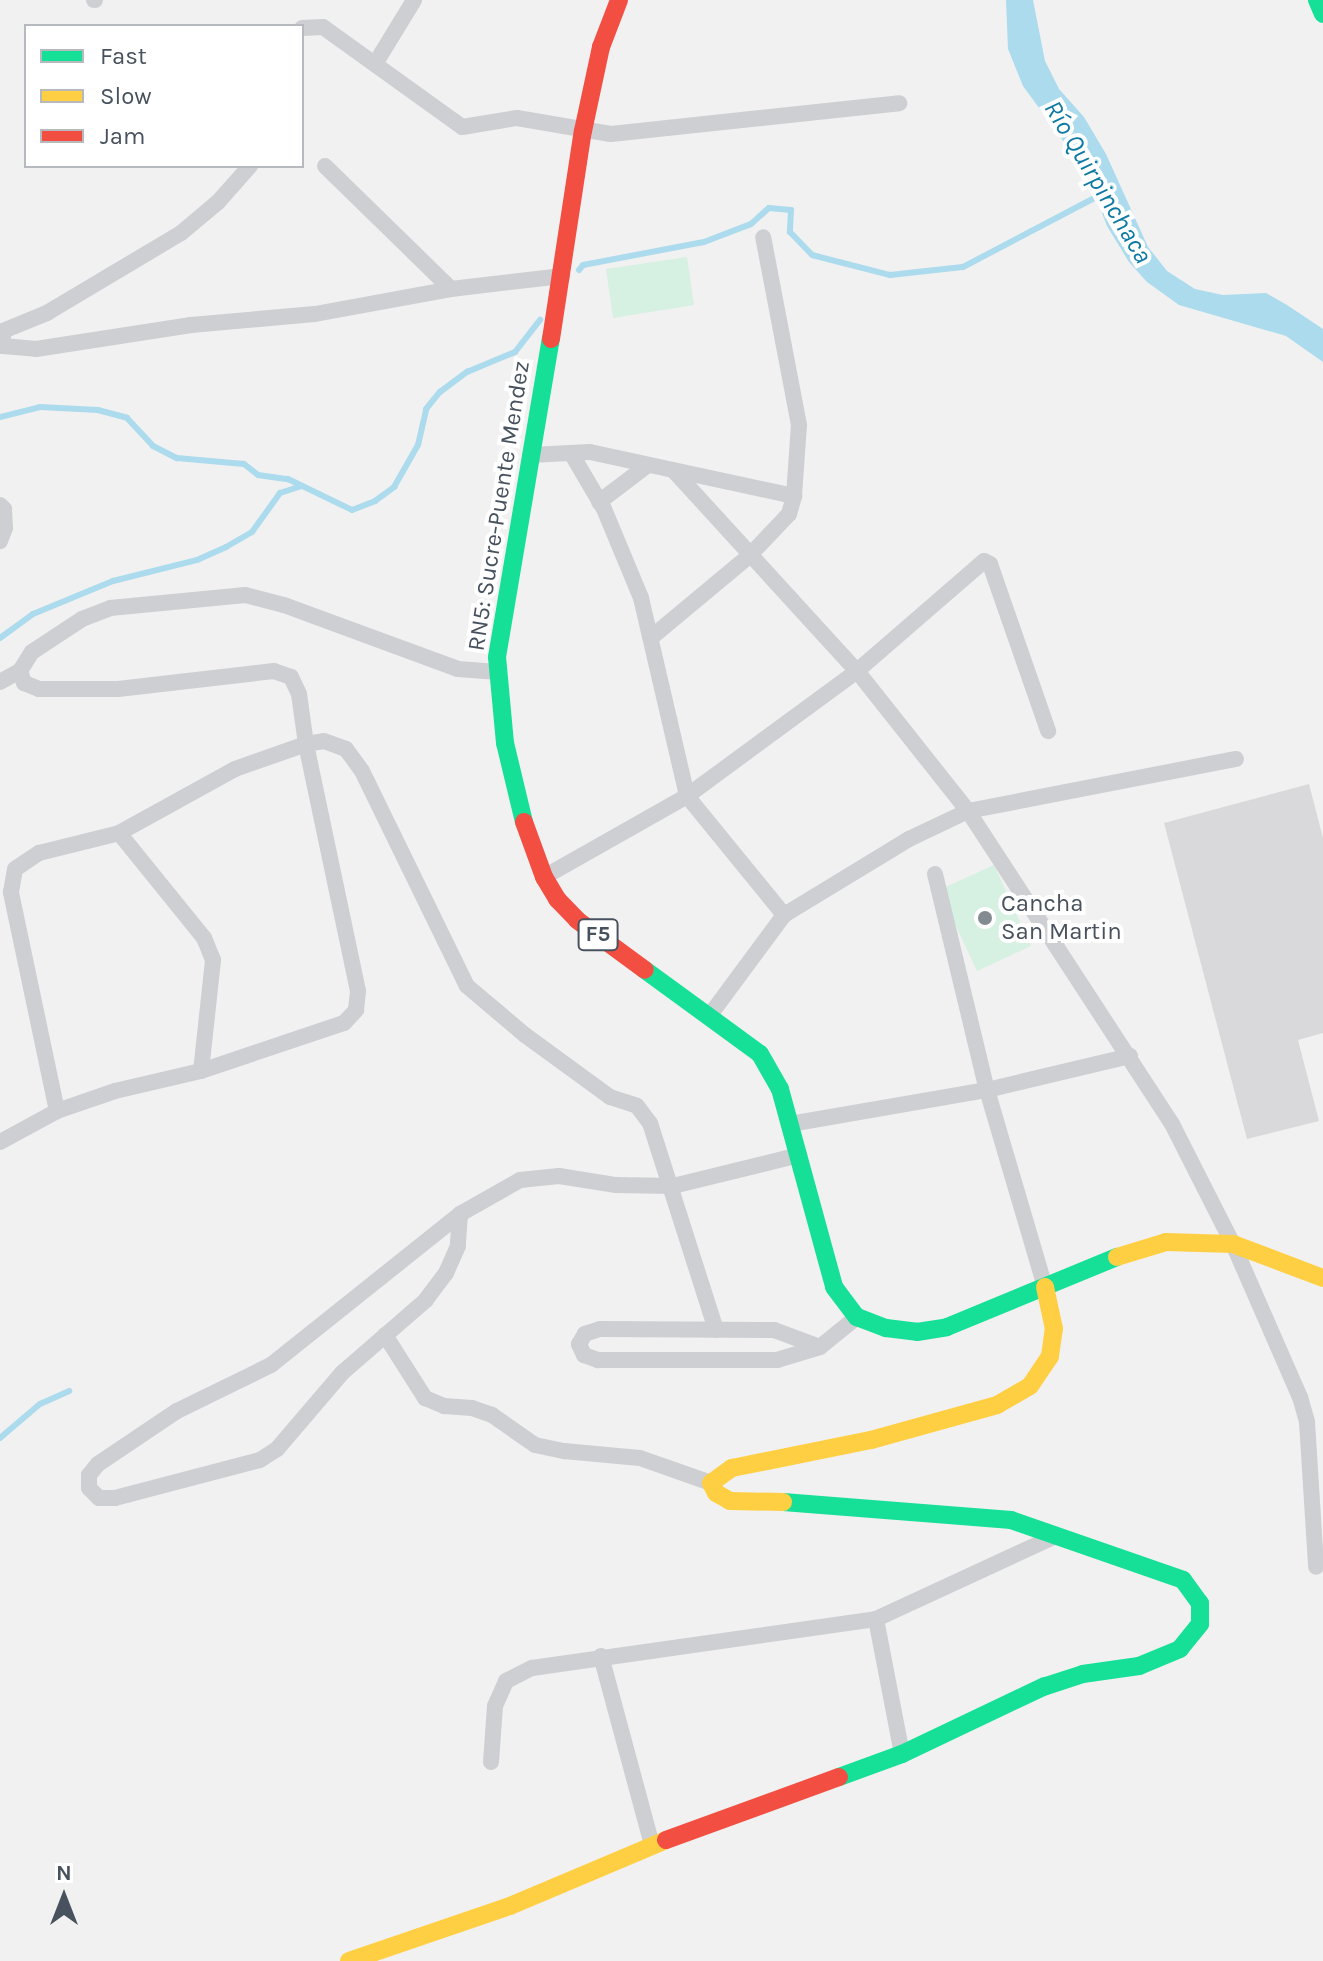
<!DOCTYPE html>
<meta charset="utf-8">
<style>
body{margin:0}
#map{position:relative;width:1323px;height:1961px;overflow:hidden;background:#f2f1f1;font-family:Karla,sans-serif}
div>[style]{position:absolute}
[style*='--x']{left:calc(var(--x)*1px);top:calc(var(--y)*1px);width:calc(var(--w)*1px);rotate:calc(var(--a)*1deg)}
.green>*{inset:0;background:#d6f0e2}
.water>*{inset:0;background:#abdbed}
.stream>*{height:6px;margin:-3px;padding:0 3px;transform-origin:3px;border-radius:3px;background:#abdbed}
.building>*{inset:0;background:#d9d9db}
.street>*{height:16px;margin:-8px;padding:0 8px;transform-origin:8px;border-radius:8px;background:#cdcfd2}
.fast>*{height:18px;margin:-9px;padding:0 9px;transform-origin:9px;border-radius:9px;background:#16e098}
.slow>*{height:18px;margin:-9px;padding:0 9px;transform-origin:9px;border-radius:9px;background:#ffcf43}
.jam>*{height:18px;margin:-9px;padding:0 9px;transform-origin:9px;border-radius:9px;background:#f24e42}
.dots>*{width:22px;height:22px;translate:-50% -50%;box-sizing:border-box;border:4px solid #fff;border-radius:50%}
span{translate:-50% -50%;white-space:nowrap;text-align:center;line-height:1.15;-webkit-text-stroke:8px #fff;paint-order:stroke}
.shield-label span{padding:2px 6px;background:#fff;border:2px solid;border-radius:6px;-webkit-text-stroke-width:0}
.shield-label{font-size:22px;color:#48525e;font-weight:700}
.street-label{font-size:24px;color:#48525e}
.poi-label{font-size:24px;color:#48525e}
.left{translate:0 -50%;text-align:left}
.water-label{font-size:26px;color:#0e7aa3;font-style:italic}
.legend{position:absolute;left:24px;top:24px;width:280px;height:144px;box-sizing:border-box;background:#fff;border:2px solid #b6babf;margin:0;padding:10px 14px;list-style:none;font-size:24px;color:#48525e}
.legend li{display:flex;align-items:center;gap:16px;height:40px}
.legend b{width:40px;border:2px solid #b6babf}
.north{position:absolute;left:24px;top:1857px;width:80px;height:80px;-webkit-text-stroke:6px #fff;paint-order:stroke;rotate:0deg;font-size:22px;font-weight:700;line-height:32px;text-align:center;color:#48525e}
.north::after{content:'';display:block;margin:auto;width:28px;height:36px;background:#48525e;clip-path:polygon(50% 0,100% 100%,50% 72%,0 100%)}
</style>
<div id="map">
<div class="green">
<i style="clip-path:polygon(687px 257px,694px 305px,613px 318px,606px 269px)"></i>
<i style="clip-path:polygon(994px 865px,1031px 946px,977px 971px,939px 890px)"></i>
</div>
<div class="water">
<i style="clip-path:polygon(1006px 0,1033px 0,1045px 61px,1059px 89px,1084px 117px,1106px 154px,1148px 247px,1167px 271px,1195px 289px,1223px 295px,1266px 293px,1287px 305px,1323px 329px,1323px 362px,1286px 336px,1179px 305px,1147px 282px,1129px 262px,1107px 226px,1086px 172px,1023px 86px,1008px 49px)"></i>
</div>
<div class="stream">
<i style="--x:579;--y:270;--w:6;--a:-51"></i>
<i style="--x:583;--y:265;--w:123;--a:-10.8"></i>
<i style="--x:704;--y:242;--w:50;--a:-21"></i>
<i style="--x:751;--y:224;--w:24;--a:-42"></i>
<i style="--x:769;--y:208;--w:22;--a:5"></i>
<i style="--x:791;--y:210;--w:22;--a:93"></i>
<i style="--x:790;--y:232;--w:32;--a:46"></i>
<i style="--x:812;--y:255;--w:81;--a:14.4"></i>
<i style="--x:890;--y:275;--w:73;--a:-6.3"></i>
<i style="--x:963;--y:267;--w:157;--a:-27.7"></i>
<i style="--x:0;--y:417;--w:41;--a:-14"></i>
<i style="--x:40;--y:407;--w:58;--a:3"></i>
<i style="--x:98;--y:410;--w:30;--a:15"></i>
<i style="--x:127;--y:418;--w:38;--a:47"></i>
<i style="--x:153;--y:446;--w:27;--a:27"></i>
<i style="--x:177;--y:458;--w:67;--a:5.1"></i>
<i style="--x:244;--y:464;--w:18;--a:38"></i>
<i style="--x:258;--y:475;--w:30;--a:8"></i>
<i style="--x:288;--y:479;--w:71;--a:25.8"></i>
<i style="--x:352;--y:510;--w:25;--a:-21"></i>
<i style="--x:375;--y:501;--w:24;--a:-36"></i>
<i style="--x:394;--y:487;--w:48;--a:-60.3"></i>
<i style="--x:418;--y:445;--w:37;--a:-77"></i>
<i style="--x:426;--y:409;--w:22;--a:-51"></i>
<i style="--x:440;--y:392;--w:34;--a:-37"></i>
<i style="--x:467;--y:372;--w:52;--a:-22.6"></i>
<i style="--x:515;--y:352;--w:41;--a:-52"></i>
<i style="--x:0;--y:638;--w:41;--a:-36"></i>
<i style="--x:33;--y:614;--w:87;--a:-22.4"></i>
<i style="--x:113;--y:581;--w:87;--a:-14"></i>
<i style="--x:197;--y:560;--w:32;--a:-24"></i>
<i style="--x:226;--y:547;--w:30;--a:-30"></i>
<i style="--x:252;--y:532;--w:48;--a:-54.3"></i>
<i style="--x:280;--y:493;--w:23;--a:-18"></i>
<i style="--x:0;--y:1438;--w:52;--a:-40.4"></i>
<i style="--x:40;--y:1404;--w:32;--a:-24"></i>
</div>
<div class="building">
<i style="clip-path:polygon(1309px 784px,1323px 838px,1323px 1033px,1298px 1040px,1319px 1121px,1247px 1139px,1164px 823px)"></i>
</div>
<div class="street">
<i style="--x:94;--y:0;--w:1;--a:0"></i>
<i style="--x:302;--y:28;--w:21;--a:-3"></i>
<i style="--x:323;--y:27;--w:171;--a:35.7"></i>
<i style="--x:462;--y:127;--w:56;--a:-9.3"></i>
<i style="--x:517;--y:118;--w:95;--a:9.7"></i>
<i style="--x:611;--y:134;--w:290;--a:-6.1"></i>
<i style="--x:375;--y:64;--w:75;--a:-58.6"></i>
<i style="--x:250;--y:166;--w:48;--a:131.6"></i>
<i style="--x:218;--y:202;--w:48;--a:140"></i>
<i style="--x:181;--y:233;--w:156;--a:149.2"></i>
<i style="--x:47;--y:313;--w:48;--a:157.8"></i>
<i style="--x:3;--y:331;--w:15;--a:90"></i>
<i style="--x:3;--y:346;--w:33;--a:5"></i>
<i style="--x:36;--y:349;--w:157;--a:-8.8"></i>
<i style="--x:191;--y:325;--w:124;--a:-5.1"></i>
<i style="--x:315;--y:314;--w:138;--a:-10.4"></i>
<i style="--x:451;--y:289;--w:112;--a:-6.7"></i>
<i style="--x:325;--y:166;--w:176;--a:44.3"></i>
<i style="--x:571;--y:453;--w:65;--a:59.5"></i>
<i style="--x:604;--y:509;--w:96;--a:67.4"></i>
<i style="--x:641;--y:598;--w:203;--a:76.9"></i>
<i style="--x:687;--y:796;--w:154;--a:50.8"></i>
<i style="--x:530;--y:455;--w:60;--a:-2.9"></i>
<i style="--x:590;--y:452;--w:209;--a:12.2"></i>
<i style="--x:675;--y:472;--w:270;--a:47.6"></i>
<i style="--x:857;--y:671;--w:179;--a:51.6"></i>
<i style="--x:968;--y:811;--w:374;--a:56.9"></i>
<i style="--x:1172;--y:1124;--w:135;--a:63.1"></i>
<i style="--x:1233;--y:1244;--w:167;--a:66.4"></i>
<i style="--x:1300;--y:1397;--w:26;--a:74"></i>
<i style="--x:1307;--y:1422;--w:145;--a:86.4"></i>
<i style="--x:599;--y:502;--w:61;--a:-37.1"></i>
<i style="--x:0;--y:505;--w:6;--a:45"></i>
<i style="--x:4;--y:509;--w:19;--a:87"></i>
<i style="--x:5;--y:528;--w:14;--a:111"></i>
<i style="--x:653;--y:636;--w:125;--a:-39.8"></i>
<i style="--x:749;--y:556;--w:58;--a:-46.4"></i>
<i style="--x:789;--y:514;--w:19;--a:-74"></i>
<i style="--x:794;--y:496;--w:71;--a:-86"></i>
<i style="--x:799;--y:425;--w:191;--a:-100.8"></i>
<i style="--x:0;--y:682;--w:23;--a:-29"></i>
<i style="--x:935;--y:874;--w:222;--a:76.5"></i>
<i style="--x:987;--y:1090;--w:205;--a:73.6"></i>
<i style="--x:544;--y:877;--w:164;--a:-29.5"></i>
<i style="--x:687;--y:796;--w:211;--a:-36.3"></i>
<i style="--x:857;--y:671;--w:168;--a:-40.9"></i>
<i style="--x:984;--y:561;--w:7;--a:27"></i>
<i style="--x:990;--y:564;--w:177;--a:70.8"></i>
<i style="--x:710;--y:1015;--w:124;--a:-53.5"></i>
<i style="--x:784;--y:915;--w:146;--a:-31.3"></i>
<i style="--x:909;--y:839;--w:65;--a:-25.4"></i>
<i style="--x:968;--y:811;--w:273;--a:-11"></i>
<i style="--x:201;--y:1071;--w:151;--a:-18.6"></i>
<i style="--x:344;--y:1023;--w:18;--a:-47"></i>
<i style="--x:356;--y:1010;--w:19;--a:-84"></i>
<i style="--x:358;--y:991;--w:252;--a:-101.9"></i>
<i style="--x:306;--y:744;--w:50;--a:-98"></i>
<i style="--x:299;--y:694;--w:19;--a:-115"></i>
<i style="--x:291;--y:677;--w:18;--a:-161"></i>
<i style="--x:274;--y:671;--w:157;--a:173.4"></i>
<i style="--x:118;--y:689;--w:79;--a:180"></i>
<i style="--x:39;--y:689;--w:16;--a:-158"></i>
<i style="--x:24;--y:683;--w:13;--a:-108"></i>
<i style="--x:20;--y:671;--w:22;--a:-58"></i>
<i style="--x:32;--y:652;--w:60;--a:-33.4"></i>
<i style="--x:82;--y:619;--w:30;--a:-21"></i>
<i style="--x:110;--y:608;--w:136;--a:-5.5"></i>
<i style="--x:245;--y:595;--w:40;--a:14.4"></i>
<i style="--x:284;--y:605;--w:185;--a:20.2"></i>
<i style="--x:458;--y:669;--w:40;--a:4.3"></i>
<i style="--x:57;--y:1111;--w:224;--a:-101.9"></i>
<i style="--x:11;--y:892;--w:23;--a:-80"></i>
<i style="--x:15;--y:869;--w:29;--a:-34"></i>
<i style="--x:39;--y:853;--w:82;--a:-14"></i>
<i style="--x:119;--y:833;--w:132;--a:-28.9"></i>
<i style="--x:235;--y:769;--w:75;--a:-19.4"></i>
<i style="--x:306;--y:744;--w:18;--a:-9"></i>
<i style="--x:324;--y:741;--w:23;--a:20"></i>
<i style="--x:346;--y:749;--w:27;--a:54"></i>
<i style="--x:362;--y:771;--w:239;--a:64"></i>
<i style="--x:467;--y:986;--w:76;--a:40.2"></i>
<i style="--x:525;--y:1035;--w:105;--a:36.1"></i>
<i style="--x:610;--y:1097;--w:28;--a:18"></i>
<i style="--x:637;--y:1106;--w:21;--a:53"></i>
<i style="--x:650;--y:1123;--w:217;--a:72.3"></i>
<i style="--x:790;--y:1124;--w:200;--a:-9.8"></i>
<i style="--x:987;--y:1090;--w:147;--a:-13.4"></i>
<i style="--x:0;--y:1142;--w:65;--a:-28.5"></i>
<i style="--x:57;--y:1111;--w:61;--a:-19"></i>
<i style="--x:115;--y:1091;--w:88;--a:-13.1"></i>
<i style="--x:201;--y:1071;--w:112;--a:-83.8"></i>
<i style="--x:213;--y:960;--w:24;--a:-112"></i>
<i style="--x:204;--y:938;--w:135;--a:-129"></i>
<i style="--x:460;--y:1214;--w:32;--a:94"></i>
<i style="--x:458;--y:1246;--w:30;--a:114"></i>
<i style="--x:446;--y:1273;--w:34;--a:127"></i>
<i style="--x:426;--y:1300;--w:111;--a:139"></i>
<i style="--x:342;--y:1373;--w:100;--a:130.5"></i>
<i style="--x:277;--y:1449;--w:20;--a:147"></i>
<i style="--x:260;--y:1460;--w:150;--a:165.3"></i>
<i style="--x:115;--y:1498;--w:16;--a:180"></i>
<i style="--x:99;--y:1498;--w:14;--a:-135"></i>
<i style="--x:89;--y:1488;--w:13;--a:-90"></i>
<i style="--x:89;--y:1475;--w:14;--a:-51"></i>
<i style="--x:98;--y:1464;--w:95;--a:-33.9"></i>
<i style="--x:177;--y:1411;--w:105;--a:-26.1"></i>
<i style="--x:271;--y:1365;--w:242;--a:-38.6"></i>
<i style="--x:460;--y:1214;--w:69;--a:-29.5"></i>
<i style="--x:520;--y:1180;--w:39;--a:-6"></i>
<i style="--x:559;--y:1176;--w:58;--a:9"></i>
<i style="--x:616;--y:1185;--w:57;--a:1"></i>
<i style="--x:673;--y:1186;--w:130;--a:-13.8"></i>
<i style="--x:385;--y:1335;--w:75;--a:57.6"></i>
<i style="--x:425;--y:1398;--w:21;--a:23"></i>
<i style="--x:444;--y:1406;--w:28;--a:4"></i>
<i style="--x:472;--y:1408;--w:21;--a:19"></i>
<i style="--x:492;--y:1415;--w:52;--a:34.9"></i>
<i style="--x:535;--y:1445;--w:30;--a:12"></i>
<i style="--x:564;--y:1451;--w:76;--a:5.3"></i>
<i style="--x:640;--y:1458;--w:75;--a:19.4"></i>
<i style="--x:820;--y:1347;--w:49;--a:-159.7"></i>
<i style="--x:774;--y:1330;--w:174;--a:-179.7"></i>
<i style="--x:600;--y:1329;--w:16;--a:162"></i>
<i style="--x:585;--y:1334;--w:12;--a:121"></i>
<i style="--x:579;--y:1344;--w:12;--a:66"></i>
<i style="--x:584;--y:1355;--w:15;--a:20"></i>
<i style="--x:598;--y:1360;--w:179;--a:0"></i>
<i style="--x:777;--y:1360;--w:45;--a:-16.8"></i>
<i style="--x:820;--y:1347;--w:48;--a:-39"></i>
<i style="--x:876;--y:1619;--w:137;--a:79.1"></i>
<i style="--x:601;--y:1656;--w:196;--a:74.9"></i>
<i style="--x:491;--y:1762;--w:56;--a:-85.9"></i>
<i style="--x:495;--y:1706;--w:27;--a:-66"></i>
<i style="--x:506;--y:1681;--w:29;--a:-27"></i>
<i style="--x:532;--y:1668;--w:347;--a:-8.1"></i>
<i style="--x:876;--y:1619;--w:198;--a:-24.8"></i>
</div>
<div class="fast">
<i style="--x:1317;--y:0;--w:15;--a:67"></i>
<i style="--x:524;--y:822;--w:81;--a:-103.5"></i>
<i style="--x:505;--y:743;--w:86;--a:-95.3"></i>
<i style="--x:497;--y:657;--w:323;--a:-80.4"></i>
<i style="--x:645;--y:970;--w:142;--a:36.1"></i>
<i style="--x:760;--y:1054;--w:40;--a:60.3"></i>
<i style="--x:780;--y:1089;--w:205;--a:74.7"></i>
<i style="--x:834;--y:1287;--w:38;--a:53"></i>
<i style="--x:857;--y:1317;--w:31;--a:21"></i>
<i style="--x:886;--y:1328;--w:31;--a:7"></i>
<i style="--x:917;--y:1332;--w:30;--a:-9"></i>
<i style="--x:947;--y:1327;--w:184;--a:-22.4"></i>
<i style="--x:783;--y:1502;--w:229;--a:4.5"></i>
<i style="--x:1011;--y:1520;--w:182;--a:19.2"></i>
<i style="--x:1183;--y:1580;--w:29;--a:54"></i>
<i style="--x:1200;--y:1603;--w:21;--a:90"></i>
<i style="--x:1200;--y:1624;--w:32;--a:129"></i>
<i style="--x:1180;--y:1649;--w:44;--a:157.5"></i>
<i style="--x:1139;--y:1666;--w:57;--a:171.9"></i>
<i style="--x:1083;--y:1674;--w:40;--a:162"></i>
<i style="--x:1045;--y:1686;--w:158;--a:154.6"></i>
<i style="--x:902;--y:1754;--w:67;--a:159.9"></i>
</div>
<div class="slow">
<i style="--x:1117;--y:1257;--w:51;--a:-17"></i>
<i style="--x:1166;--y:1242;--w:67;--a:1.7"></i>
<i style="--x:1233;--y:1244;--w:96;--a:20.7"></i>
<i style="--x:783;--y:1502;--w:53;--a:-178.9"></i>
<i style="--x:730;--y:1501;--w:16;--a:-150"></i>
<i style="--x:716;--y:1493;--w:11;--a:-117"></i>
<i style="--x:711;--y:1483;--w:26;--a:-36"></i>
<i style="--x:732;--y:1468;--w:142;--a:-11.4"></i>
<i style="--x:871;--y:1440;--w:131;--a:-15.5"></i>
<i style="--x:997;--y:1405;--w:38;--a:-30"></i>
<i style="--x:1030;--y:1386;--w:36;--a:-56"></i>
<i style="--x:1050;--y:1356;--w:27;--a:-82"></i>
<i style="--x:1054;--y:1329;--w:43;--a:-102.1"></i>
<i style="--x:349;--y:1961;--w:170;--a:-18.9"></i>
<i style="--x:510;--y:1906;--w:169;--a:-22.9"></i>
</div>
<div class="jam">
<i style="--x:551;--y:339;--w:210;--a:-81.3"></i>
<i style="--x:583;--y:131;--w:86;--a:-77.9"></i>
<i style="--x:601;--y:47;--w:50;--a:-69"></i>
<i style="--x:524;--y:822;--w:59;--a:70"></i>
<i style="--x:544;--y:877;--w:26;--a:59"></i>
<i style="--x:557;--y:899;--w:29;--a:46"></i>
<i style="--x:577;--y:920;--w:84;--a:36.3"></i>
<i style="--x:666;--y:1840;--w:184;--a:-20"></i>
</div>
<div class="dots">
<i style="left:985px;top:918px;background:#848a91"></i>
</div>
<div class="shield-label">
<span style="left:598px;top:935px">F5</span>
</div>
<div class="street-label">
<span style="left:499px;top:506px;rotate:-81deg">RN5: Sucre-Puente Mendez</span>
</div>
<div class="poi-label">
<span class="left" style="left:1001px;top:918px">Cancha<br>San Martin</span>
</div>
<div class="water-label">
<span style="left:1098px;top:182px;rotate:59deg">Río Quirpinchaca</span>
</div>
<ul class="legend">
<li><b style="height:10px;background:#16e098"></b>Fast</li>
<li><b style="height:10px;background:#ffcf43"></b>Slow</li>
<li><b style="height:10px;background:#f24e42"></b>Jam</li>
</ul>
<div class="north">N</div>
</div>
